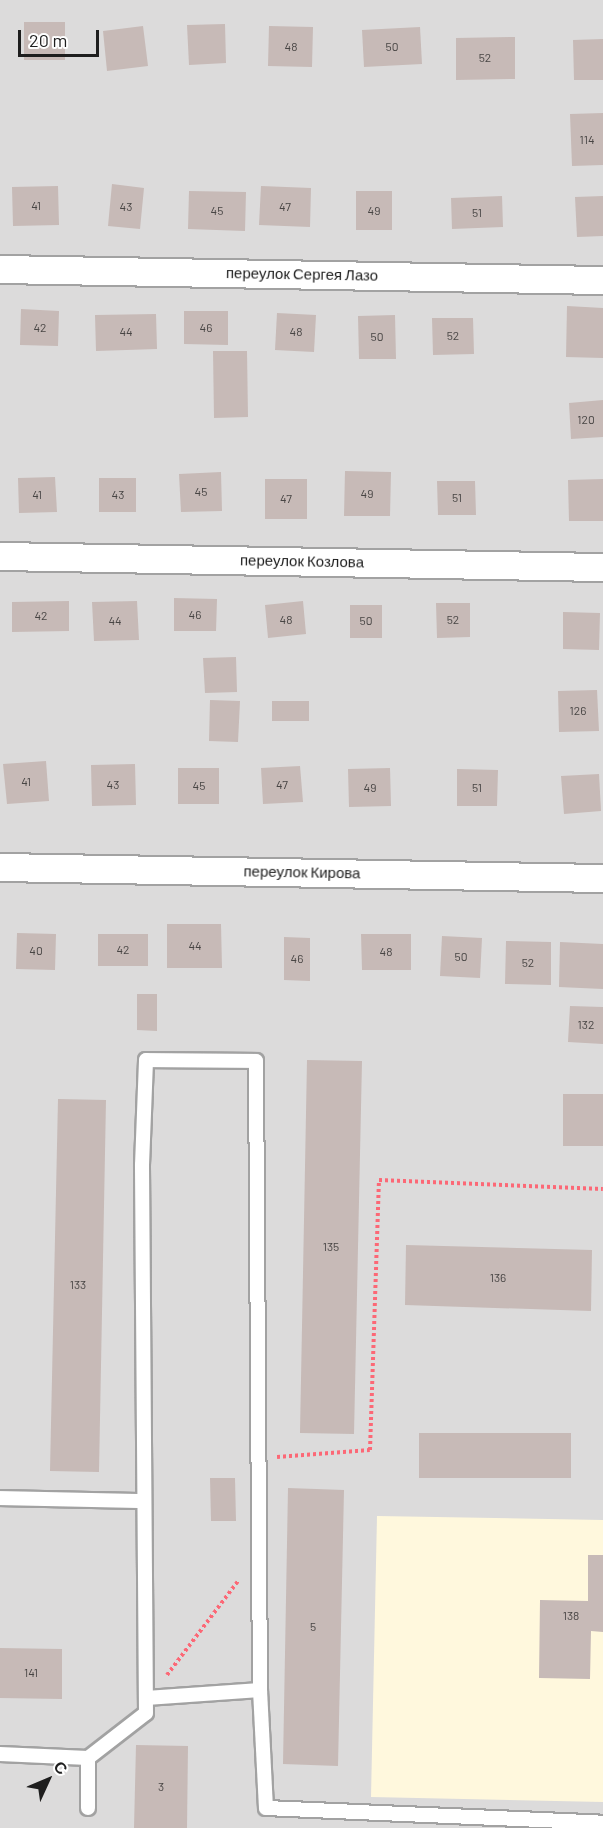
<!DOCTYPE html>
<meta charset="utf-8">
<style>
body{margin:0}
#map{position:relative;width:603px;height:1828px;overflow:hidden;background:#efe9e4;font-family:Barlow,sans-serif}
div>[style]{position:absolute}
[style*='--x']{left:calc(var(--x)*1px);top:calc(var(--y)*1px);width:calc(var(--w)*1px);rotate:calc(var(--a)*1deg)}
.residential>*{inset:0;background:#dcdbdb}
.education>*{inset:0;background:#fff8dd}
.building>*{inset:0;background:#c7bab7}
.path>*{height:4px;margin-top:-2px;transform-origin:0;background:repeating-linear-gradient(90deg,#fc6876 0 3px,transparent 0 6px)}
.roads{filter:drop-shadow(2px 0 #a2a2a2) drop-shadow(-2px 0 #a2a2a2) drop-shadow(0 2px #a2a2a2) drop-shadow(0 -2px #a2a2a2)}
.service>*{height:14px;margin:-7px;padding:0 7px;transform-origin:7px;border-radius:7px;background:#fff}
.minor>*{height:27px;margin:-13.5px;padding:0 13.5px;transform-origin:13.5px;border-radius:13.5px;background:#fff}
span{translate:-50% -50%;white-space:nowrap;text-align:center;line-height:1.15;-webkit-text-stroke:4.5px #fff;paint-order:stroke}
.number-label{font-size:12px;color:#484544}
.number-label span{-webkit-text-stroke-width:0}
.street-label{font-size:15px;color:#1e1e1e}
.north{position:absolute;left:18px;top:1750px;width:60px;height:60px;-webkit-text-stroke:4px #fff;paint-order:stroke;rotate:46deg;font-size:16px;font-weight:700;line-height:24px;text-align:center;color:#1e1e1e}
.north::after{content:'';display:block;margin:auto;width:21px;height:27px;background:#1e1e1e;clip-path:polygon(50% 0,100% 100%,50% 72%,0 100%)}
.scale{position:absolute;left:18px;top:30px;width:81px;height:27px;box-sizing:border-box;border:3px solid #1e1e1e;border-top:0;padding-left:8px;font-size:18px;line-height:21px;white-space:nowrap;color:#1e1e1e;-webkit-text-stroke:4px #fff;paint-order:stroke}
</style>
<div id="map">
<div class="residential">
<i style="clip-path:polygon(0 0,603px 0,603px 1828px,0 1828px)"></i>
</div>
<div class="education">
<i style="clip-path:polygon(377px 1516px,603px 1520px,603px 1802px,371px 1797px)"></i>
</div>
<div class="building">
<i style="clip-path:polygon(24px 22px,65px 22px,65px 60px,24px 60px)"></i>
<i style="clip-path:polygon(225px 24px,226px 63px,189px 65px,187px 25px)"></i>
<i style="clip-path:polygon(143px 26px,148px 66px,107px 71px,103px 31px)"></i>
<i style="clip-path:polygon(269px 26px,313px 27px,312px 67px,268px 66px)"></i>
<i style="clip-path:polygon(420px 27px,422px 64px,364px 67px,362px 30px)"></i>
<i style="clip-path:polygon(515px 37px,515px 79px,456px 80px,456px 38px)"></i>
<i style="clip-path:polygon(603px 39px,603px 80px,574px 80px,573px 40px)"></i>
<i style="clip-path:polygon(603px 113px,603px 165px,572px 166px,570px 114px)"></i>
<i style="clip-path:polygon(112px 184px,144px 188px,140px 229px,108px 226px)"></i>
<i style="clip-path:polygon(58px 186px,59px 225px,13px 226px,12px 187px)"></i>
<i style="clip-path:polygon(261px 186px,311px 188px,310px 227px,259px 225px)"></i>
<i style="clip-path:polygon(189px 191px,246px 192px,245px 231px,188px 229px)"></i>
<i style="clip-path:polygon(356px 191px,392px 191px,392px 230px,356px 230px)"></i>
<i style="clip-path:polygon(502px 196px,503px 227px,452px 229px,451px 198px)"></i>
<i style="clip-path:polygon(603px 196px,603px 236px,577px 237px,575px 197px)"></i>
<i style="clip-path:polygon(567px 306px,603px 308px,603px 358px,566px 357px)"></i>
<i style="clip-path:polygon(21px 309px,59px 311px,58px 346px,20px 345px)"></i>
<i style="clip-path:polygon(184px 311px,228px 311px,228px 345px,184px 344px)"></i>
<i style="clip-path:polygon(277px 313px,316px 315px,314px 352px,275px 350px)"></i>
<i style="clip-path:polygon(156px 314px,157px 349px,96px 351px,95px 315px)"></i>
<i style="clip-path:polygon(395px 315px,396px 359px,359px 359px,358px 316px)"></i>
<i style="clip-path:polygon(432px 318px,473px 318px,474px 354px,433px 355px)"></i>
<i style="clip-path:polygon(213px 351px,247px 351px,248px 417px,214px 418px)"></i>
<i style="clip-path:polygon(603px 400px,603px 437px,571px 439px,569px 403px)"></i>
<i style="clip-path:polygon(345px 471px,391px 472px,390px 516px,344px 516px)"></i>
<i style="clip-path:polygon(221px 472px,222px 511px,181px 512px,179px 474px)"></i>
<i style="clip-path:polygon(55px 477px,57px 512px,19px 513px,18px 478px)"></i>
<i style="clip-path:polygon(99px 478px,136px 478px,136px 512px,99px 512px)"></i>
<i style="clip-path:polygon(265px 479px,307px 479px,307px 519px,265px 519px)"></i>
<i style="clip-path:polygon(603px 479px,603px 521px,569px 521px,568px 480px)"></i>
<i style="clip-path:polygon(437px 481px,475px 481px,476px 515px,438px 515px)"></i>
<i style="clip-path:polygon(174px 598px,217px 599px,216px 631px,174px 631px)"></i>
<i style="clip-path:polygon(69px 601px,69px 631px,12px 632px,12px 602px)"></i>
<i style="clip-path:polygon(137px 601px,139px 640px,94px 641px,92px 602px)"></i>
<i style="clip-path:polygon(303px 601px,306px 634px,268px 638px,265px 605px)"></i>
<i style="clip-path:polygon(436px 603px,470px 603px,470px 637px,437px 638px)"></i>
<i style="clip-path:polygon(350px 605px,382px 605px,382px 638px,350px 638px)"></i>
<i style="clip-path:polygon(563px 612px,600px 613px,599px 650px,563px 649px)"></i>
<i style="clip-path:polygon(236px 657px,237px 692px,205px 693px,203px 658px)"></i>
<i style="clip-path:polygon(597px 690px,599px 731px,559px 732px,558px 691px)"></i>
<i style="clip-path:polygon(210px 700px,240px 701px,238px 742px,209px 741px)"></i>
<i style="clip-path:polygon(272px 701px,309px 701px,309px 721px,272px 721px)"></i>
<i style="clip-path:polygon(46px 761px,49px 801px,7px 804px,3px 764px)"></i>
<i style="clip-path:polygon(135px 764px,136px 805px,92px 806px,91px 765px)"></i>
<i style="clip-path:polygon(300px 766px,303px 802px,263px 804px,261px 768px)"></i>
<i style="clip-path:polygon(178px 768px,219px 768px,219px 804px,178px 804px)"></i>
<i style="clip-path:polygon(390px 768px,391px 806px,349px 807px,348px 769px)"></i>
<i style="clip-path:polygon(457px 769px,498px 770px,497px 806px,457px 806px)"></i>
<i style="clip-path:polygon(599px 774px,601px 811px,564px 814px,561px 776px)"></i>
<i style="clip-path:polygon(167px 924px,221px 924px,222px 968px,167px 968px)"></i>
<i style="clip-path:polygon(17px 933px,56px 934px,55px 970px,16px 969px)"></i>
<i style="clip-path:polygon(98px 934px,148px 934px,148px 966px,98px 966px)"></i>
<i style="clip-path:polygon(361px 934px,411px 934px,411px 970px,362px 970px)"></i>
<i style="clip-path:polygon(442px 936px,482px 938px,480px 978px,440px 976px)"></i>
<i style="clip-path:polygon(284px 937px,310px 938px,310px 981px,284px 980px)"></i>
<i style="clip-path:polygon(506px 941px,551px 942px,551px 985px,505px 984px)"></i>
<i style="clip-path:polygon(560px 942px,603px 944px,603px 989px,559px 987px)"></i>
<i style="clip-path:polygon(137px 994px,157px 994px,157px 1031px,137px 1030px)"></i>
<i style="clip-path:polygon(570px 1006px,603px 1007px,603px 1044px,568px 1042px)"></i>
<i style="clip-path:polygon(307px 1060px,362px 1061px,354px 1434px,300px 1433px)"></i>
<i style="clip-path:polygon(563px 1094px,603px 1094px,603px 1146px,563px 1146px)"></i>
<i style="clip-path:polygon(58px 1099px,106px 1100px,99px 1472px,50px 1471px)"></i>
<i style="clip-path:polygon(406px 1245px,592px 1250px,591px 1311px,405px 1305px)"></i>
<i style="clip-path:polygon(419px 1433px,571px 1433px,571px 1478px,419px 1478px)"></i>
<i style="clip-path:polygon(210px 1478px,235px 1478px,236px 1521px,211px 1521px)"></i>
<i style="clip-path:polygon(288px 1488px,344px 1490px,338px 1766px,283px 1764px)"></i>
<i style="clip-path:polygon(588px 1555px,603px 1555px,603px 1632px,591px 1631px,590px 1679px,539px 1678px,540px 1600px,588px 1601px)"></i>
<i style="clip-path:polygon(0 1648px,62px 1649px,62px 1699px,0 1698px)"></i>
<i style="clip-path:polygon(136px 1745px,188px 1746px,187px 1828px,134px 1828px)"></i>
</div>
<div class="path">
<i style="--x:277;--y:1457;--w:93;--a:-4.3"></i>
<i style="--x:370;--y:1450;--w:270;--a:-88.1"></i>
<i style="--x:379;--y:1180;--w:224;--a:2.3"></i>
<i style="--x:167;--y:1675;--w:118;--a:-52.9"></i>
</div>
<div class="roads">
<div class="service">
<i style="--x:0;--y:1498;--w:143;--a:1.2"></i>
<i style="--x:260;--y:1690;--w:118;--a:87.1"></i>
<i style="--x:266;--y:1808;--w:337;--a:2.5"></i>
<i style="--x:0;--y:1754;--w:88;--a:2.6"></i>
<i style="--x:88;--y:1758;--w:50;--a:90"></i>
<i style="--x:88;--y:1758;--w:73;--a:-37.8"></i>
<i style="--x:146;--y:1713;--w:548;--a:-90.42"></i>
<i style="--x:142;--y:1165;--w:105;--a:-87.8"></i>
<i style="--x:146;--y:1060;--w:110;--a:0.5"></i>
<i style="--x:256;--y:1061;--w:629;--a:89.64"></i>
<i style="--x:260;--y:1690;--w:114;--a:176"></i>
</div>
<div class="minor">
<i style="--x:0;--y:269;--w:603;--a:1.05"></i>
<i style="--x:0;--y:556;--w:603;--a:1.05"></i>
<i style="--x:0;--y:867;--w:603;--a:1.05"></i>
</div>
</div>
<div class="number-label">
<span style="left:291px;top:47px">48</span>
<span style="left:392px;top:47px">50</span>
<span style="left:485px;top:58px">52</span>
<span style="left:587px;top:140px">114</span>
<span style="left:36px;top:206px">41</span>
<span style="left:126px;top:207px">43</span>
<span style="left:285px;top:207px">47</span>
<span style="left:217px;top:211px">45</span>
<span style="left:374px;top:211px">49</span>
<span style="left:477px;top:213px">51</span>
<span style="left:40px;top:328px">42</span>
<span style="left:206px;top:328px">46</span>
<span style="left:126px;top:332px">44</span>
<span style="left:296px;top:332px">48</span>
<span style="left:453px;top:336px">52</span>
<span style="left:377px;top:337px">50</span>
<span style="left:586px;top:420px">120</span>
<span style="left:201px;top:492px">45</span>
<span style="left:367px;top:494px">49</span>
<span style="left:37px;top:495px">41</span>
<span style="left:118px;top:495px">43</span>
<span style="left:457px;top:498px">51</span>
<span style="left:286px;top:499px">47</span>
<span style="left:195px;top:615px">46</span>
<span style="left:41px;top:616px">42</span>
<span style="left:286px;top:620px">48</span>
<span style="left:453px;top:620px">52</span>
<span style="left:115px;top:621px">44</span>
<span style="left:366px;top:621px">50</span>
<span style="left:578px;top:711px">126</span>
<span style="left:26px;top:782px">41</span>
<span style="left:113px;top:785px">43</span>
<span style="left:282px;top:785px">47</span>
<span style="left:199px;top:786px">45</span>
<span style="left:370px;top:788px">49</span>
<span style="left:477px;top:788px">51</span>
<span style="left:195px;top:946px">44</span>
<span style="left:123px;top:950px">42</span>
<span style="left:36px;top:951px">40</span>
<span style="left:386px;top:952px">48</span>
<span style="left:461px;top:957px">50</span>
<span style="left:297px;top:959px">46</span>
<span style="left:528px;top:963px">52</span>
<span style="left:586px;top:1025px">132</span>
<span style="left:331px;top:1247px">135</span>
<span style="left:498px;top:1278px">136</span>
<span style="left:78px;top:1285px">133</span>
<span style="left:571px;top:1616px">138</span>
<span style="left:313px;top:1627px">5</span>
<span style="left:31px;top:1673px">141</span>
<span style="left:161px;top:1787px">3</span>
</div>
<div class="street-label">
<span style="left:302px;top:274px;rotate:1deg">переулок Сергея Лазо</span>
<span style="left:302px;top:561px;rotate:1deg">переулок Козлова</span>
<span style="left:302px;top:872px;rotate:1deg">переулок Кирова</span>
</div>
<div class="north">С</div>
<div class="scale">20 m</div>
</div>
